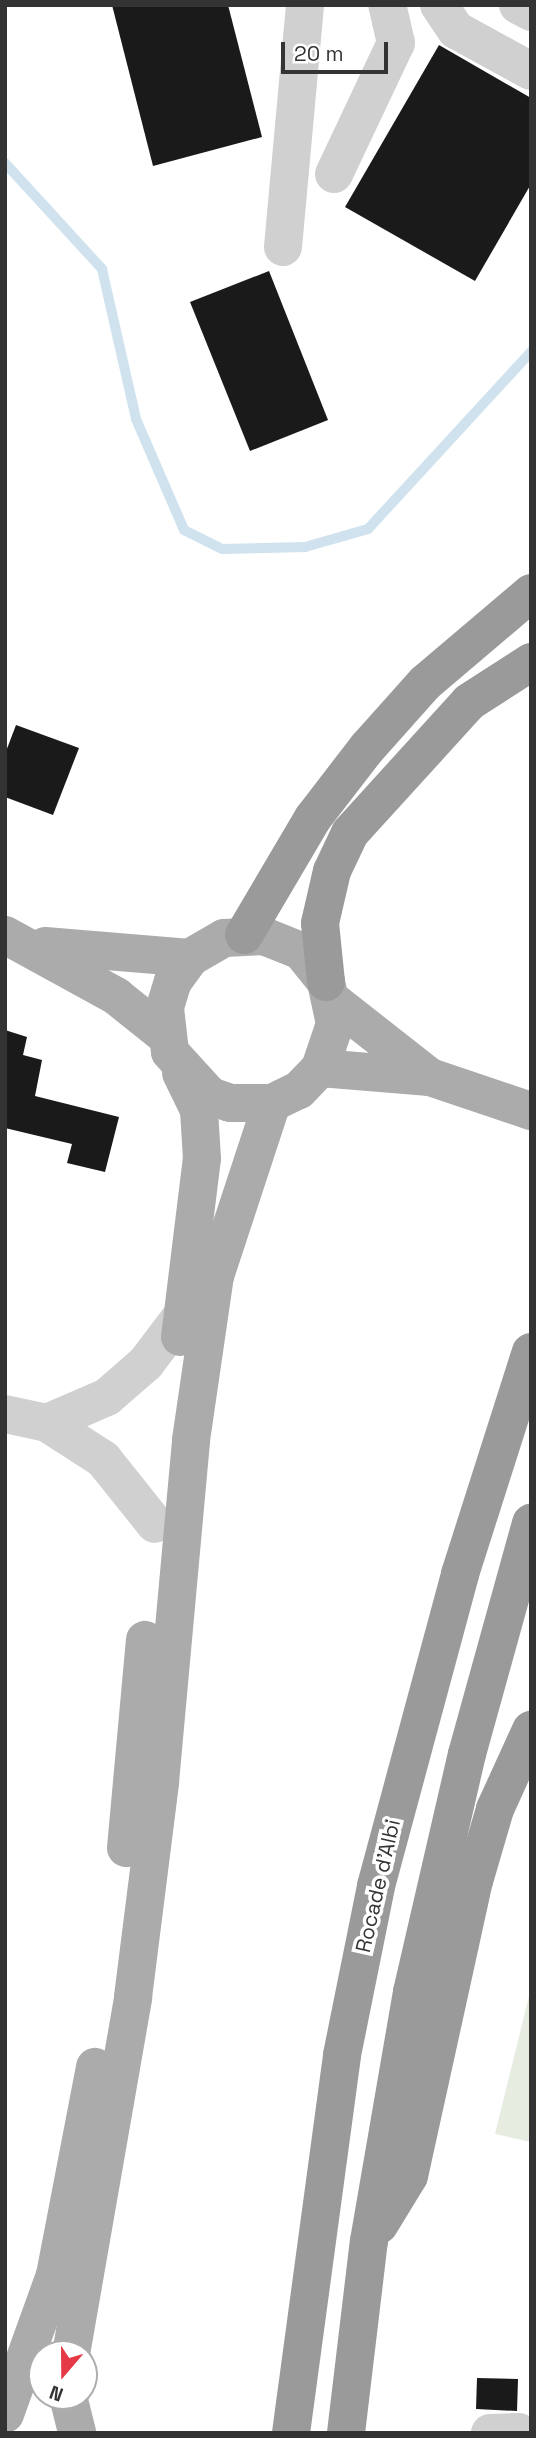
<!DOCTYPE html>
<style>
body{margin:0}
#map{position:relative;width:536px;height:2438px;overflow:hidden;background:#fff;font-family:"Space Grotesk",sans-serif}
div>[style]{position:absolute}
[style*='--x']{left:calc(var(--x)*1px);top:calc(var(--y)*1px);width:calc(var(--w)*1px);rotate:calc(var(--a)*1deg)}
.green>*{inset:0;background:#e6ecdf}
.stream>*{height:10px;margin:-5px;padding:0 5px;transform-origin:5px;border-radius:5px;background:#cfe2ee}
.building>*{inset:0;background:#1a1a1a}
.minor>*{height:38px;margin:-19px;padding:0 19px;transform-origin:19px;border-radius:19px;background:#d0d0d0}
.major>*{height:38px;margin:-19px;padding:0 19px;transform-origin:19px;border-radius:19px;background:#ababab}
.highway>*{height:38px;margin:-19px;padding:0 19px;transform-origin:19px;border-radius:19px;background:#9a9a9a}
span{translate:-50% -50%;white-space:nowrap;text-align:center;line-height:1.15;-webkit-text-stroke:7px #fff;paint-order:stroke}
.street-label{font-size:21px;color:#333}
.frame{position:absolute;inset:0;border:7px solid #333;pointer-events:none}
.north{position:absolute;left:28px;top:2340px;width:70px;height:70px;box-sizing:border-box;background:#fff;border:2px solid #adadad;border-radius:50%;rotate:200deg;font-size:19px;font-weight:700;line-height:28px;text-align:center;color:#333}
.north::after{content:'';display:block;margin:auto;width:24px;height:32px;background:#e63946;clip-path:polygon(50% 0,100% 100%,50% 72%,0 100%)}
.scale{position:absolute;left:281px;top:42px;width:107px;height:32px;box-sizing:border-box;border:4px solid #333;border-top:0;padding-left:9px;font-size:21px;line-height:24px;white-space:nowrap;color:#333;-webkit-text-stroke:5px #fff;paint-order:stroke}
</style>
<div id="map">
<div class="green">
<i style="clip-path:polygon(531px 1988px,531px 2142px,495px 2134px)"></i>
</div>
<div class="stream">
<i style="--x:5;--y:163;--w:144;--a:47.5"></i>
<i style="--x:102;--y:269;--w:154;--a:77.2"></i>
<i style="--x:136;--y:419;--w:121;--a:66.6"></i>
<i style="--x:184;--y:530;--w:42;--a:26.6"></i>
<i style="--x:222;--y:549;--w:83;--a:-1.4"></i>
<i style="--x:305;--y:547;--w:66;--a:-15.9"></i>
<i style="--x:368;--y:529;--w:241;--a:-47.4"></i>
</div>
<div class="building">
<i style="clip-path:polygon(112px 5px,228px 5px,262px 137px,153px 166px)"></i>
<i style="clip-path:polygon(439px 45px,531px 98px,531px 184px,475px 281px,345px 207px)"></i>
<i style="clip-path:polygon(269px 271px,328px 420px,250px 451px,190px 302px)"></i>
<i style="clip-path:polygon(16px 725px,79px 748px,53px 815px,5px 797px,5px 754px)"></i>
<i style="clip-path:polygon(5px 1030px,27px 1037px,23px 1055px,42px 1060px,35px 1096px,119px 1117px,105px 1172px,67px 1163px,72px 1144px,5px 1128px)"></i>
<i style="clip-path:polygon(477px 2378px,518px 2379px,517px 2411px,476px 2409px)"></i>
</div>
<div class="minor">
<i style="--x:439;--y:5;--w:30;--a:56"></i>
<i style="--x:456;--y:30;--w:85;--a:28.7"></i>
<i style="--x:518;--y:5;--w:15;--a:28"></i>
<i style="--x:334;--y:174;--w:145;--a:-64.7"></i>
<i style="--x:396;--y:43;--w:39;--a:-103"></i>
<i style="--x:283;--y:247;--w:243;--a:-84.8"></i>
<i style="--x:5;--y:1414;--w:43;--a:12.1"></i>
<i style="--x:47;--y:1423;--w:67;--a:32.7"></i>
<i style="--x:103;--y:1459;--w:83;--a:51.3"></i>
<i style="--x:47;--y:1423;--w:65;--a:-23.4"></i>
<i style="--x:107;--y:1397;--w:52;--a:-41.1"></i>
<i style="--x:146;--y:1363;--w:61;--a:-52.9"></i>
<i style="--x:490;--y:2433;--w:29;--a:-2"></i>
</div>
<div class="major">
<i style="--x:5;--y:935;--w:127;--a:28.8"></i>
<i style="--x:116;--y:996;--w:64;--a:38.7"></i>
<i style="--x:45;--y:946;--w:145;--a:4.7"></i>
<i style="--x:333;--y:1001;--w:123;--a:38.1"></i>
<i style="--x:320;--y:1068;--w:110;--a:4.7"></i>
<i style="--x:430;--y:1077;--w:107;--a:18.6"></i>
<i style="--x:180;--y:1337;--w:179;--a:-83"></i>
<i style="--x:202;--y:1159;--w:49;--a:-93.5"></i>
<i style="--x:199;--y:1110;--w:41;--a:-115.9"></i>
<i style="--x:126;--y:1848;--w:209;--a:-84.8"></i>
<i style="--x:71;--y:2354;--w:362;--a:-80.1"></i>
<i style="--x:133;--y:1997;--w:217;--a:-82.8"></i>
<i style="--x:160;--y:1782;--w:343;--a:-84.8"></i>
<i style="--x:191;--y:1440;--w:166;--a:-81.7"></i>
<i style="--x:215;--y:1276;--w:182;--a:-71.8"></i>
<i style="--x:272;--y:1103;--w:30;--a:-26"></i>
<i style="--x:299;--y:1090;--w:30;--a:-46"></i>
<i style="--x:320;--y:1068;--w:46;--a:-71.2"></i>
<i style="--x:335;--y:1024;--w:43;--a:-102.1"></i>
<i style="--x:326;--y:982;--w:40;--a:-129"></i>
<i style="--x:301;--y:951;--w:40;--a:-158"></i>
<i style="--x:264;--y:936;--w:40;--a:177.1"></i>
<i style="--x:224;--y:938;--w:39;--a:150"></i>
<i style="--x:190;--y:958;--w:29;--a:126"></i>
<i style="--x:173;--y:981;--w:28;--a:107"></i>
<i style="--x:165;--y:1008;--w:44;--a:83.5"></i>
<i style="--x:170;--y:1052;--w:59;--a:47.7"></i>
<i style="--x:210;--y:1096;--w:21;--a:19"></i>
<i style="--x:230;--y:1103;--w:42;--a:0"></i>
<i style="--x:68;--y:2396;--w:38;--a:76"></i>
<i style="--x:5;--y:2414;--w:148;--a:-70.2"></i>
<i style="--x:55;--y:2275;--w:212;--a:-79.1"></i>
</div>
<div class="highway">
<i style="--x:244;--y:935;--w:136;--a:-59.5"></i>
<i style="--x:313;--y:818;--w:88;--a:-52.4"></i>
<i style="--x:367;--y:748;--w:87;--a:-48.3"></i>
<i style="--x:425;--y:683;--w:139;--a:-40.3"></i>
<i style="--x:326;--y:982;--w:59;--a:-95.8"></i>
<i style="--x:320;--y:923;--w:53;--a:-77"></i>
<i style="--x:332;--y:871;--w:42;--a:-64.7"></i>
<i style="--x:350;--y:833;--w:177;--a:-47.7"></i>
<i style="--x:469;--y:702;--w:74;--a:-32.8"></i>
<i style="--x:379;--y:2225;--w:57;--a:-58.5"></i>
<i style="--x:409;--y:2176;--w:302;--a:-77.6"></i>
<i style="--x:474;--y:1881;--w:75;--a:-73.7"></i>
<i style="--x:495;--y:1809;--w:87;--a:-65.5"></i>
<i style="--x:291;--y:2433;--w:381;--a:-82.3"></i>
<i style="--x:342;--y:2055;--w:172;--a:-78.6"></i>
<i style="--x:376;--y:1886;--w:323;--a:-74.9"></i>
<i style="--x:460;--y:1574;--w:233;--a:-72.3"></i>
<i style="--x:346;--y:2433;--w:193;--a:-83.2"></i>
<i style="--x:369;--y:2241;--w:253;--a:-80.2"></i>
<i style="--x:412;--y:1992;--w:244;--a:-77"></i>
<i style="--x:467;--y:1754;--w:240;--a:-74.5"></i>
</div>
<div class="street-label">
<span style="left:378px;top:1886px;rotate:-77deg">Rocade d'Albi</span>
</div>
<div class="frame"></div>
<div class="north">N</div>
<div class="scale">20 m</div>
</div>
